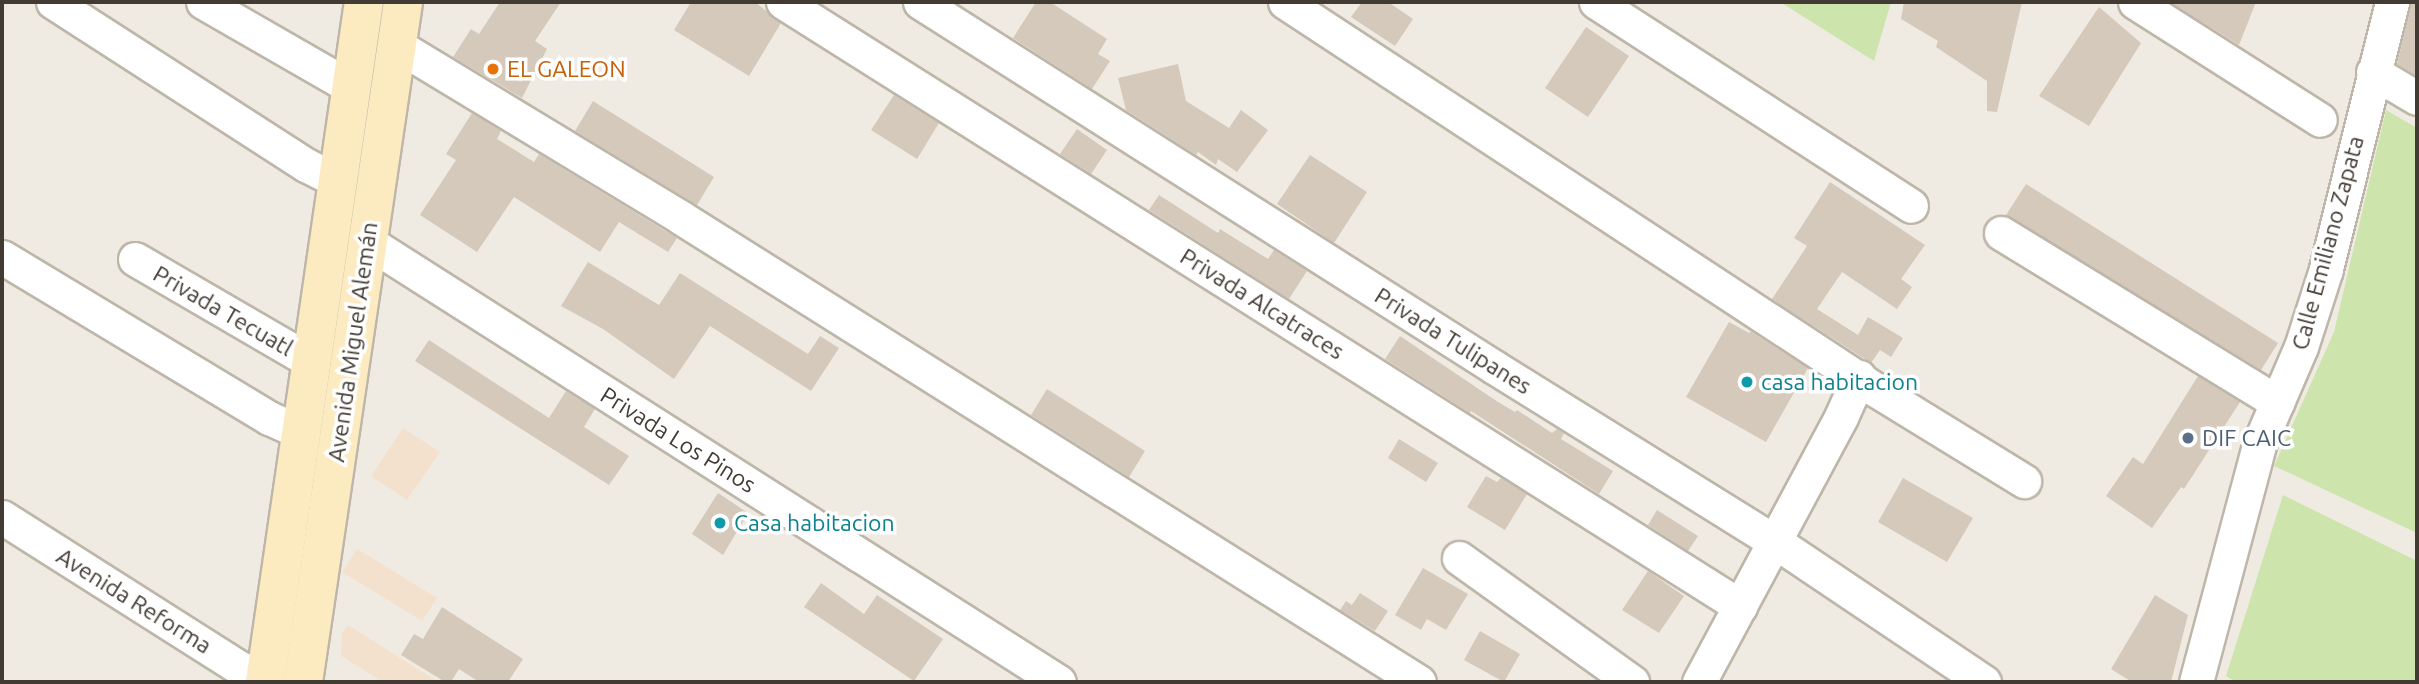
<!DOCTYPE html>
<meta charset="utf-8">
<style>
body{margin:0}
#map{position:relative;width:2419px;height:684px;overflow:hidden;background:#f0ebe2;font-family:Ubuntu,sans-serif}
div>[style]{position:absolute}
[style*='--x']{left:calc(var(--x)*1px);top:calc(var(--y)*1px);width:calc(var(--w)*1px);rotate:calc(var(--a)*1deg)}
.commercial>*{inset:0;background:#f3e1cd}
.green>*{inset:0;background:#cde4ac}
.building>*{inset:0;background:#d4c9bb}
.roads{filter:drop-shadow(2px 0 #beb6a9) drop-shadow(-2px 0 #beb6a9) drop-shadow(0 2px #beb6a9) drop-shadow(0 -2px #beb6a9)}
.minor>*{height:33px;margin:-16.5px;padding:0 16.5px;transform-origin:16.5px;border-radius:16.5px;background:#fff}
.secondary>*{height:38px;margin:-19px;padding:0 19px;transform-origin:19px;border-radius:19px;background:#fcebc1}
.dots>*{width:19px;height:19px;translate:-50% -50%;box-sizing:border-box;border:4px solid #fff;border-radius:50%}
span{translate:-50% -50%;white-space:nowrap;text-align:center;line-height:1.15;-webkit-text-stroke:7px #fff;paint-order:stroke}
.food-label{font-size:23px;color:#c56008}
.left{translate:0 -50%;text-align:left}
.street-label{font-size:23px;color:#423b33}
.culture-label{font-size:23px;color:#0d838f}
.service-label{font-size:23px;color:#4e5e75}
.frame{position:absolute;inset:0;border:4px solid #423b33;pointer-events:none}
</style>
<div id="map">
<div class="commercial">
<i style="clip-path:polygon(403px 428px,440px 452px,407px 500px,371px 476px)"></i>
<i style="clip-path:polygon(357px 549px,437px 598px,422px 621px,342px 572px)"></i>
<i style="clip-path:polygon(348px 625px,438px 682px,383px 682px,341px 656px,342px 633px)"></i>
</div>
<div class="green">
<i style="clip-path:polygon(1780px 2px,1891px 2px,1874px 61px)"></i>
<i style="clip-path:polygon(2386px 110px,2417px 128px,2417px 533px,2274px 466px,2334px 332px)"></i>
<i style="clip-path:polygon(2283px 495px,2417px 561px,2417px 682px,2236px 682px,2226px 676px)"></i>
</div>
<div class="building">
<i style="clip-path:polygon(500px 2px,561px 2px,535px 41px,547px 49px,522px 98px,453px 57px,471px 29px,479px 34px)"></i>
<i style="clip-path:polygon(691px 2px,755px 2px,781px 23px,749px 76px,674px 30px)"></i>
<i style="clip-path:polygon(1036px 2px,1050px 2px,1107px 39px,1098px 54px,1110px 61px,1092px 89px,1013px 38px)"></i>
<i style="clip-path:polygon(1362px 2px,1388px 2px,1413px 19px,1395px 46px,1351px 17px)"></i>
<i style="clip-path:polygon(1904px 2px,2022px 2px,1997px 112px,1987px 111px,1987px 81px,1936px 47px,1938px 41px,1901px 19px)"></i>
<i style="clip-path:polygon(2170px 2px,2256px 2px,2239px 45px)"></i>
<i style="clip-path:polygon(2412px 2px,2417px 2px,2417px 76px,2397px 64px)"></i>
<i style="clip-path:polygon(2099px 7px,2141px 43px,2089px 126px,2039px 96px)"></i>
<i style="clip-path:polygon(1586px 27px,1629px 56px,1588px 117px,1545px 88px)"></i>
<i style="clip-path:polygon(1178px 64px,1186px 101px,1229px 128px,1241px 110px,1268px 130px,1237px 172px,1218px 159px,1216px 165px,1198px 152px,1196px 155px,1126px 110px,1118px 78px)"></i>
<i style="clip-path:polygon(894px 95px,939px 123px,917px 159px,871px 130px)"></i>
<i style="clip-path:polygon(593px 101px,714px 177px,697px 205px,575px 131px)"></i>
<i style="clip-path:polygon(472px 113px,501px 131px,497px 139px,534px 162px,539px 154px,677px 238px,668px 252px,619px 222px,600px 252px,514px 197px,477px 252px,420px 215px,456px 160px,446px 154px)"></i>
<i style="clip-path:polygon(1077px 129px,1107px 150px,1091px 174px,1060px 154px)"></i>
<i style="clip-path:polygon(1310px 155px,1367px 192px,1334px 243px,1277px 204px)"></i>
<i style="clip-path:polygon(1830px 182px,1925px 245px,1901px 279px,1912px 287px,1897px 309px,1842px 272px,1817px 309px,1858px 335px,1868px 317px,1903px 338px,1891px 357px,1880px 350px,1871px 363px,1772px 299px,1807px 246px,1794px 238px)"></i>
<i style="clip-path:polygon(2026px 184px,2278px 343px,2261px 370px,2006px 215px)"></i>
<i style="clip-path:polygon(1159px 195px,1218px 233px,1220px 229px,1268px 259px,1274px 250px,1307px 271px,1289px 299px,1149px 210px)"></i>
<i style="clip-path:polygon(588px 262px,659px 305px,680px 273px,808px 354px,820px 336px,839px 348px,811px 391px,710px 326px,674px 379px,603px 329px,561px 306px)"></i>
<i style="clip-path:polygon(1729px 322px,1749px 333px,1750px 331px,1808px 368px,1766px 442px,1686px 397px)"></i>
<i style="clip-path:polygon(1400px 336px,1498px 402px,1515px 412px,1517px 410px,1552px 433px,1557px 429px,1564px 433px,1561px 439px,1613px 471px,1599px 494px,1471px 411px,1470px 413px,1385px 359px)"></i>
<i style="clip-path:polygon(429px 340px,549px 418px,566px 391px,595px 409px,584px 427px,629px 456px,609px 485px,415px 361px)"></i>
<i style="clip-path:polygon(2198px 376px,2240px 402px,2184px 489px,2181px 487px,2152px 528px,2106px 496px,2133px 457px,2143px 464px)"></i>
<i style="clip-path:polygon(1047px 389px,1145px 451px,1129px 477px,1031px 415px)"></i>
<i style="clip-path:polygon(1399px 439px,1438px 463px,1426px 482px,1388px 458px)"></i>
<i style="clip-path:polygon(1486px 476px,1497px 482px,1501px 478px,1527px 494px,1505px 530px,1467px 507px)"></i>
<i style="clip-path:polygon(1903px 478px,1973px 518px,1947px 562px,1878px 522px)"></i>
<i style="clip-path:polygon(718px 493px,748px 513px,723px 555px,692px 534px)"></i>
<i style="clip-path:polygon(1657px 510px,1698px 536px,1688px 551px,1648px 525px)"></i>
<i style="clip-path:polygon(1423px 568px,1468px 594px,1446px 630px,1427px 619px,1421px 630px,1395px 615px)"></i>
<i style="clip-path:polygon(1648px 571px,1684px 596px,1659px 633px,1622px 610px)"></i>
<i style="clip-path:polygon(821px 583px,864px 614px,877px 595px,943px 639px,914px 681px,804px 607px)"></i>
<i style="clip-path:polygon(1360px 593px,1388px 611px,1375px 631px,1340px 610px,1346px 601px,1352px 605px)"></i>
<i style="clip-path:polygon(2155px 595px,2188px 615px,2171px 682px,2132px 682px,2111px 669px)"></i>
<i style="clip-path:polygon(442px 607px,523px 659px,508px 682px,479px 682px,459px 669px,451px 682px,445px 682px,401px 655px,414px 634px,423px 639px)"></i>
<i style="clip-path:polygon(1480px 631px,1520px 654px,1504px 682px,1464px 660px)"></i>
</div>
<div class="roads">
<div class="minor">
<i style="--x:53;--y:2;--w:301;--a:32.8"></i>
<i style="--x:306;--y:165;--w:35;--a:27"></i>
<i style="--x:203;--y:2;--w:171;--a:29.9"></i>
<i style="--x:783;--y:2;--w:1132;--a:32.26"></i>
<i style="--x:920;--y:2;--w:680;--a:32.45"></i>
<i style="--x:1494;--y:367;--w:330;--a:31.9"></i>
<i style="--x:1774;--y:541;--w:253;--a:33.9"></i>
<i style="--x:1285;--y:2;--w:707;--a:33.29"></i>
<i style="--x:1876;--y:390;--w:174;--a:31.6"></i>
<i style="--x:1596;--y:2;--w:375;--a:32.9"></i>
<i style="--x:2135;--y:2;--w:219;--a:32.5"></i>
<i style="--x:398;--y:46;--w:330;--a:31.2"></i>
<i style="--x:680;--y:217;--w:873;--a:32.18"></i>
<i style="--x:2373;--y:72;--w:51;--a:30.6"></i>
<i style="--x:2001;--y:233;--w:324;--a:31.5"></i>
<i style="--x:368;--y:242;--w:819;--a:32.49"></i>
<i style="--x:2;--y:257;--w:312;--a:31.1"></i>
<i style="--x:269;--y:418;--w:36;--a:24"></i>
<i style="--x:135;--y:259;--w:205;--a:30.2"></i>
<i style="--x:2;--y:517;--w:282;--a:32.4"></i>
<i style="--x:240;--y:668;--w:31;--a:27"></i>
<i style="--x:1459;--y:558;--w:213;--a:35.6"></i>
<i style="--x:1699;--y:682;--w:301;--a:-61.8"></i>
<i style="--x:1841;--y:417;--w:44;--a:-65.8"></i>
<i style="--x:2196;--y:682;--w:248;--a:-75.1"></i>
<i style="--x:2260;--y:442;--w:103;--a:-66.7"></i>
<i style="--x:2301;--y:347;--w:82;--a:-72.2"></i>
<i style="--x:2326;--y:269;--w:275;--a:-76.1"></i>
</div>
<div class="secondary">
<i style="--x:265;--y:682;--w:687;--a:-81.72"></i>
<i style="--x:303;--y:682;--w:687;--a:-81.63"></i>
</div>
</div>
<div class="dots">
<i style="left:493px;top:69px;background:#e8710a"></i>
<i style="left:1747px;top:382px;background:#0f9aa8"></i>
<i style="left:2188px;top:438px;background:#5c6f8a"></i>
<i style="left:720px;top:523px;background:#0f9aa8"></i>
</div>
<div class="food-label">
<span class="left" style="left:507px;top:69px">EL GALEON</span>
</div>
<div class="street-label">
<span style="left:2328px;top:243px;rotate:-75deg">Calle Emiliano Zapata</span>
<span style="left:1262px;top:304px;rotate:32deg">Privada Alcatraces</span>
<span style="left:223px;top:311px;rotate:30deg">Privada Tecuatl</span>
<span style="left:1453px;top:341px;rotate:32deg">Privada Tulipanes</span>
<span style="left:353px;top:342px;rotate:-82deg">Avenida Miguel Alemán</span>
<span style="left:678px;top:440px;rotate:32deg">Privada Los Pinos</span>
<span style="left:134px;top:601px;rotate:32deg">Avenida Reforma</span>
</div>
<div class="culture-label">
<span class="left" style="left:1761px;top:382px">casa habitacion</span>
<span class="left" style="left:734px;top:523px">Casa habitacion</span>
</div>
<div class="service-label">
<span class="left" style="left:2202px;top:438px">DIF CAIC</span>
</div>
<div class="frame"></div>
</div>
